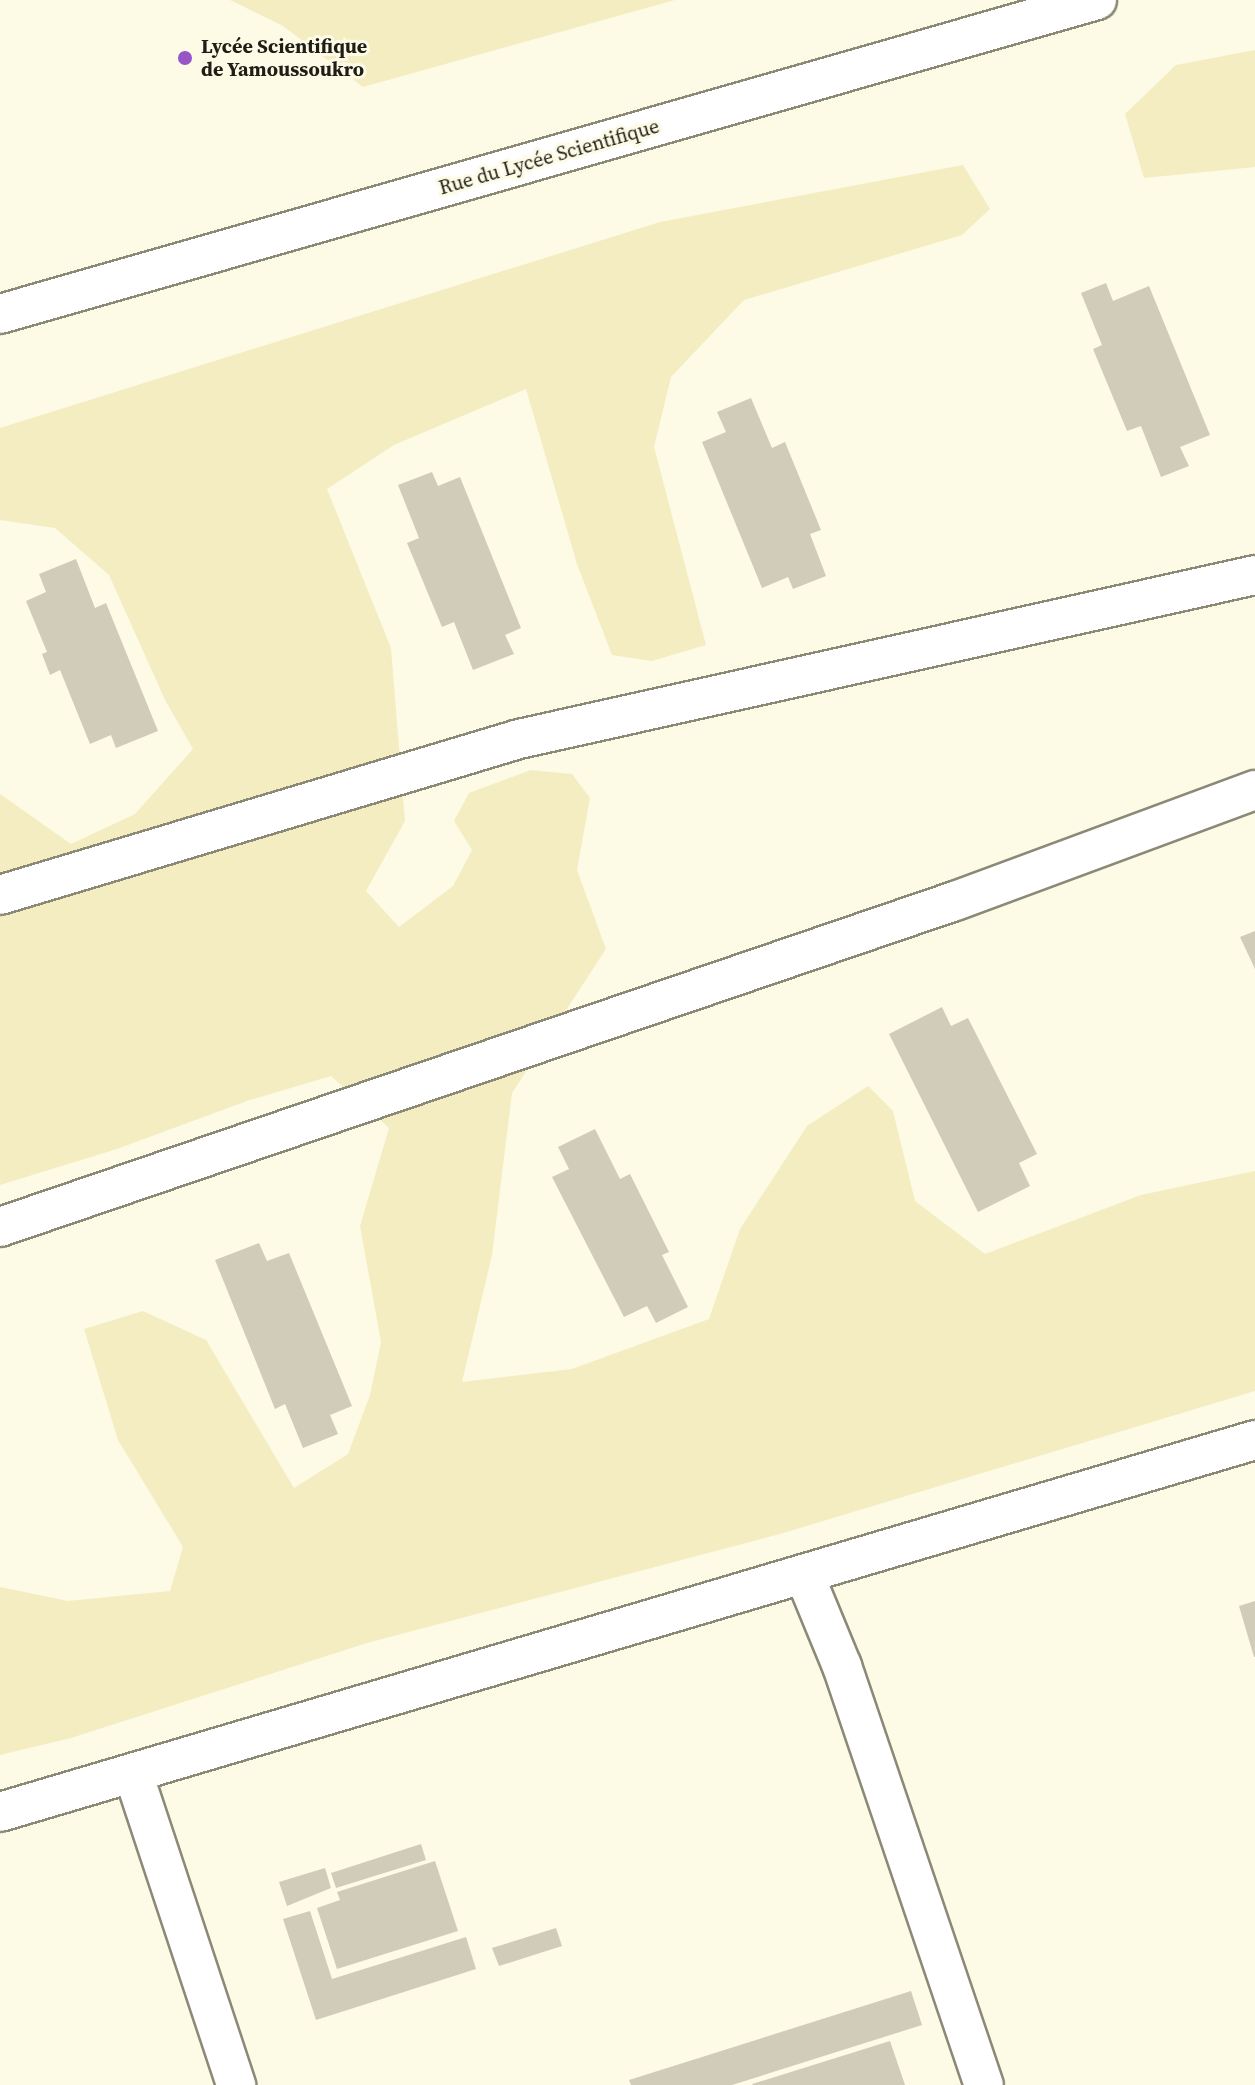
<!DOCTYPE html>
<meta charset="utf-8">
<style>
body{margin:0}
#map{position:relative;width:1255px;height:2085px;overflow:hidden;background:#fdfae6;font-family:"Source Serif 4",serif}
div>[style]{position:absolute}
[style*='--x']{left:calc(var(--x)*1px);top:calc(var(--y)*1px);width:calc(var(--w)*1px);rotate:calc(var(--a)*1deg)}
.green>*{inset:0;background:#f5edc2}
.building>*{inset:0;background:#d0ccb9}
.roads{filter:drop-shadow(2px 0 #8c8977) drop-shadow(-2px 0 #8c8977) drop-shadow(0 2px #8c8977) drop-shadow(0 -2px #8c8977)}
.minor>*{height:38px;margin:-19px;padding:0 19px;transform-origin:19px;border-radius:19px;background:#fff}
.dots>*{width:22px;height:22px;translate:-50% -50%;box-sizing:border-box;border:4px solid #fdfae6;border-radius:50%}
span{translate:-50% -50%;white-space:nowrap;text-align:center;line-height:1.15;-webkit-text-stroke:6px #fdfae6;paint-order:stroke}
.poi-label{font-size:20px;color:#1e1d16;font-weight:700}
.left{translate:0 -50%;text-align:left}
.street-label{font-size:20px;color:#1e1d16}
</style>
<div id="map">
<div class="green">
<i style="clip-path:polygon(230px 0,675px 0,363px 87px,283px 26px)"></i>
<i style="clip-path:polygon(1255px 50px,1255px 167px,1144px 178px,1125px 114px,1176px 65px)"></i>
<i style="clip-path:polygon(963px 165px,990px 209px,962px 235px,744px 300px,671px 377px,654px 447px,706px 645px,652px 661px,612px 655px,577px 564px,526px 389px,394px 445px,327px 489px,391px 648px,405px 821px,366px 891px,399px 927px,453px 886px,472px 850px,454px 821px,469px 793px,531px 770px,572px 774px,590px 798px,577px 870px,606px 949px,512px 1093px,492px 1255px,462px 1382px,572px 1369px,709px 1319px,740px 1229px,807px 1126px,868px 1086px,893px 1111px,915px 1201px,985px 1254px,1141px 1195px,1255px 1171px,1255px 1391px,780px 1534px,367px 1643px,71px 1738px,0 1755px,0 1587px,68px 1601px,170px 1591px,183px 1547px,118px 1440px,84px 1329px,143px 1311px,206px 1340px,294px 1488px,348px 1454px,370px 1395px,381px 1342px,360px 1226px,389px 1128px,331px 1076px,247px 1101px,117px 1149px,0 1185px,0 794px,71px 844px,135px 814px,193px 749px,165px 700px,109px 575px,55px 528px,0 520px,0 428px,660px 222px)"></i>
</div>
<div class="building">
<i style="clip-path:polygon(1106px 283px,1113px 301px,1149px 286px,1210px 435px,1180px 447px,1189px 466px,1161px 477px,1141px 426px,1127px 431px,1093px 349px,1102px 345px,1081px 293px)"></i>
<i style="clip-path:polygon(751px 398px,772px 448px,785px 442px,821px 530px,810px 534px,826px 576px,793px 589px,788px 577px,762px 588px,702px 442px,726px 432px,717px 412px)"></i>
<i style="clip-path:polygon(432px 472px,438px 486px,460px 477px,521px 628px,505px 635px,514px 654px,473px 670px,454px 622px,442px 627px,407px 543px,419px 538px,398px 485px)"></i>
<i style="clip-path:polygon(76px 559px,95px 608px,106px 603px,158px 731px,116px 748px,111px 735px,90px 744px,60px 670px,50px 675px,42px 654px,47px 652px,26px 601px,46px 592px,39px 574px)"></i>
<i style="clip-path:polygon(1255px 931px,1255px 969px,1240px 937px)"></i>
<i style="clip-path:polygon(942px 1007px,951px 1026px,968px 1018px,1037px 1154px,1019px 1163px,1030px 1186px,978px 1212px,889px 1034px)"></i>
<i style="clip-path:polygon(595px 1129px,620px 1179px,630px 1174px,669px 1252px,662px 1255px,688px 1307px,656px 1323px,647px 1306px,624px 1317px,552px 1177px,569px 1169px,558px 1147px)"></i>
<i style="clip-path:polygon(259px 1243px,267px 1261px,289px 1253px,352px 1406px,330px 1415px,338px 1434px,303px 1448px,285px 1404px,275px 1409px,215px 1260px)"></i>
<i style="clip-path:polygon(1255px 1601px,1255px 1657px,1254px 1657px,1239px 1606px)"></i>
<i style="clip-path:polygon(421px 1844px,426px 1860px,336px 1888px,331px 1873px)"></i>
<i style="clip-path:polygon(435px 1861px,458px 1931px,337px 1969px,317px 1908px,340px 1900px,337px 1892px)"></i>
<i style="clip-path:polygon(325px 1868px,331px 1888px,287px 1906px,279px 1882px)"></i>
<i style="clip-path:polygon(310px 1911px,332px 1979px,466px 1937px,476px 1969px,316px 2020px,283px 1919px)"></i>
<i style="clip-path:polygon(556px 1928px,562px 1946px,499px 1966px,492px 1948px)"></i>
<i style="clip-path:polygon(911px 1991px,922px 2025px,732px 2085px,631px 2085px,629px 2080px)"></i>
<i style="clip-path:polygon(890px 2041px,905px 2085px,753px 2085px,752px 2084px)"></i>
</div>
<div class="roads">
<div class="minor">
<i style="--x:0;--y:314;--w:1141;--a:-15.97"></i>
<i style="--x:0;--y:895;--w:542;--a:-16.73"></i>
<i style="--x:519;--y:739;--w:754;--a:-12.56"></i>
<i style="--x:0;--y:1227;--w:1009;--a:-18.85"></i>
<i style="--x:955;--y:901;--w:320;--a:-20.3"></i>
<i style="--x:804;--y:1574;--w:100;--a:67.6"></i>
<i style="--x:842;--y:1666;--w:442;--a:71.3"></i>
<i style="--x:133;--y:1773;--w:329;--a:71.7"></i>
<i style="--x:0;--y:1812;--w:1309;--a:-16.51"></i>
</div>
</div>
<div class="dots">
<i style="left:185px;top:58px;background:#9854c9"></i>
</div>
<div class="poi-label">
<span class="left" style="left:201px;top:58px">Lycée Scientifique<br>de Yamoussoukro</span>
</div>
<div class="street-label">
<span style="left:549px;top:157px;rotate:-16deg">Rue du Lycée Scientifique</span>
</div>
</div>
